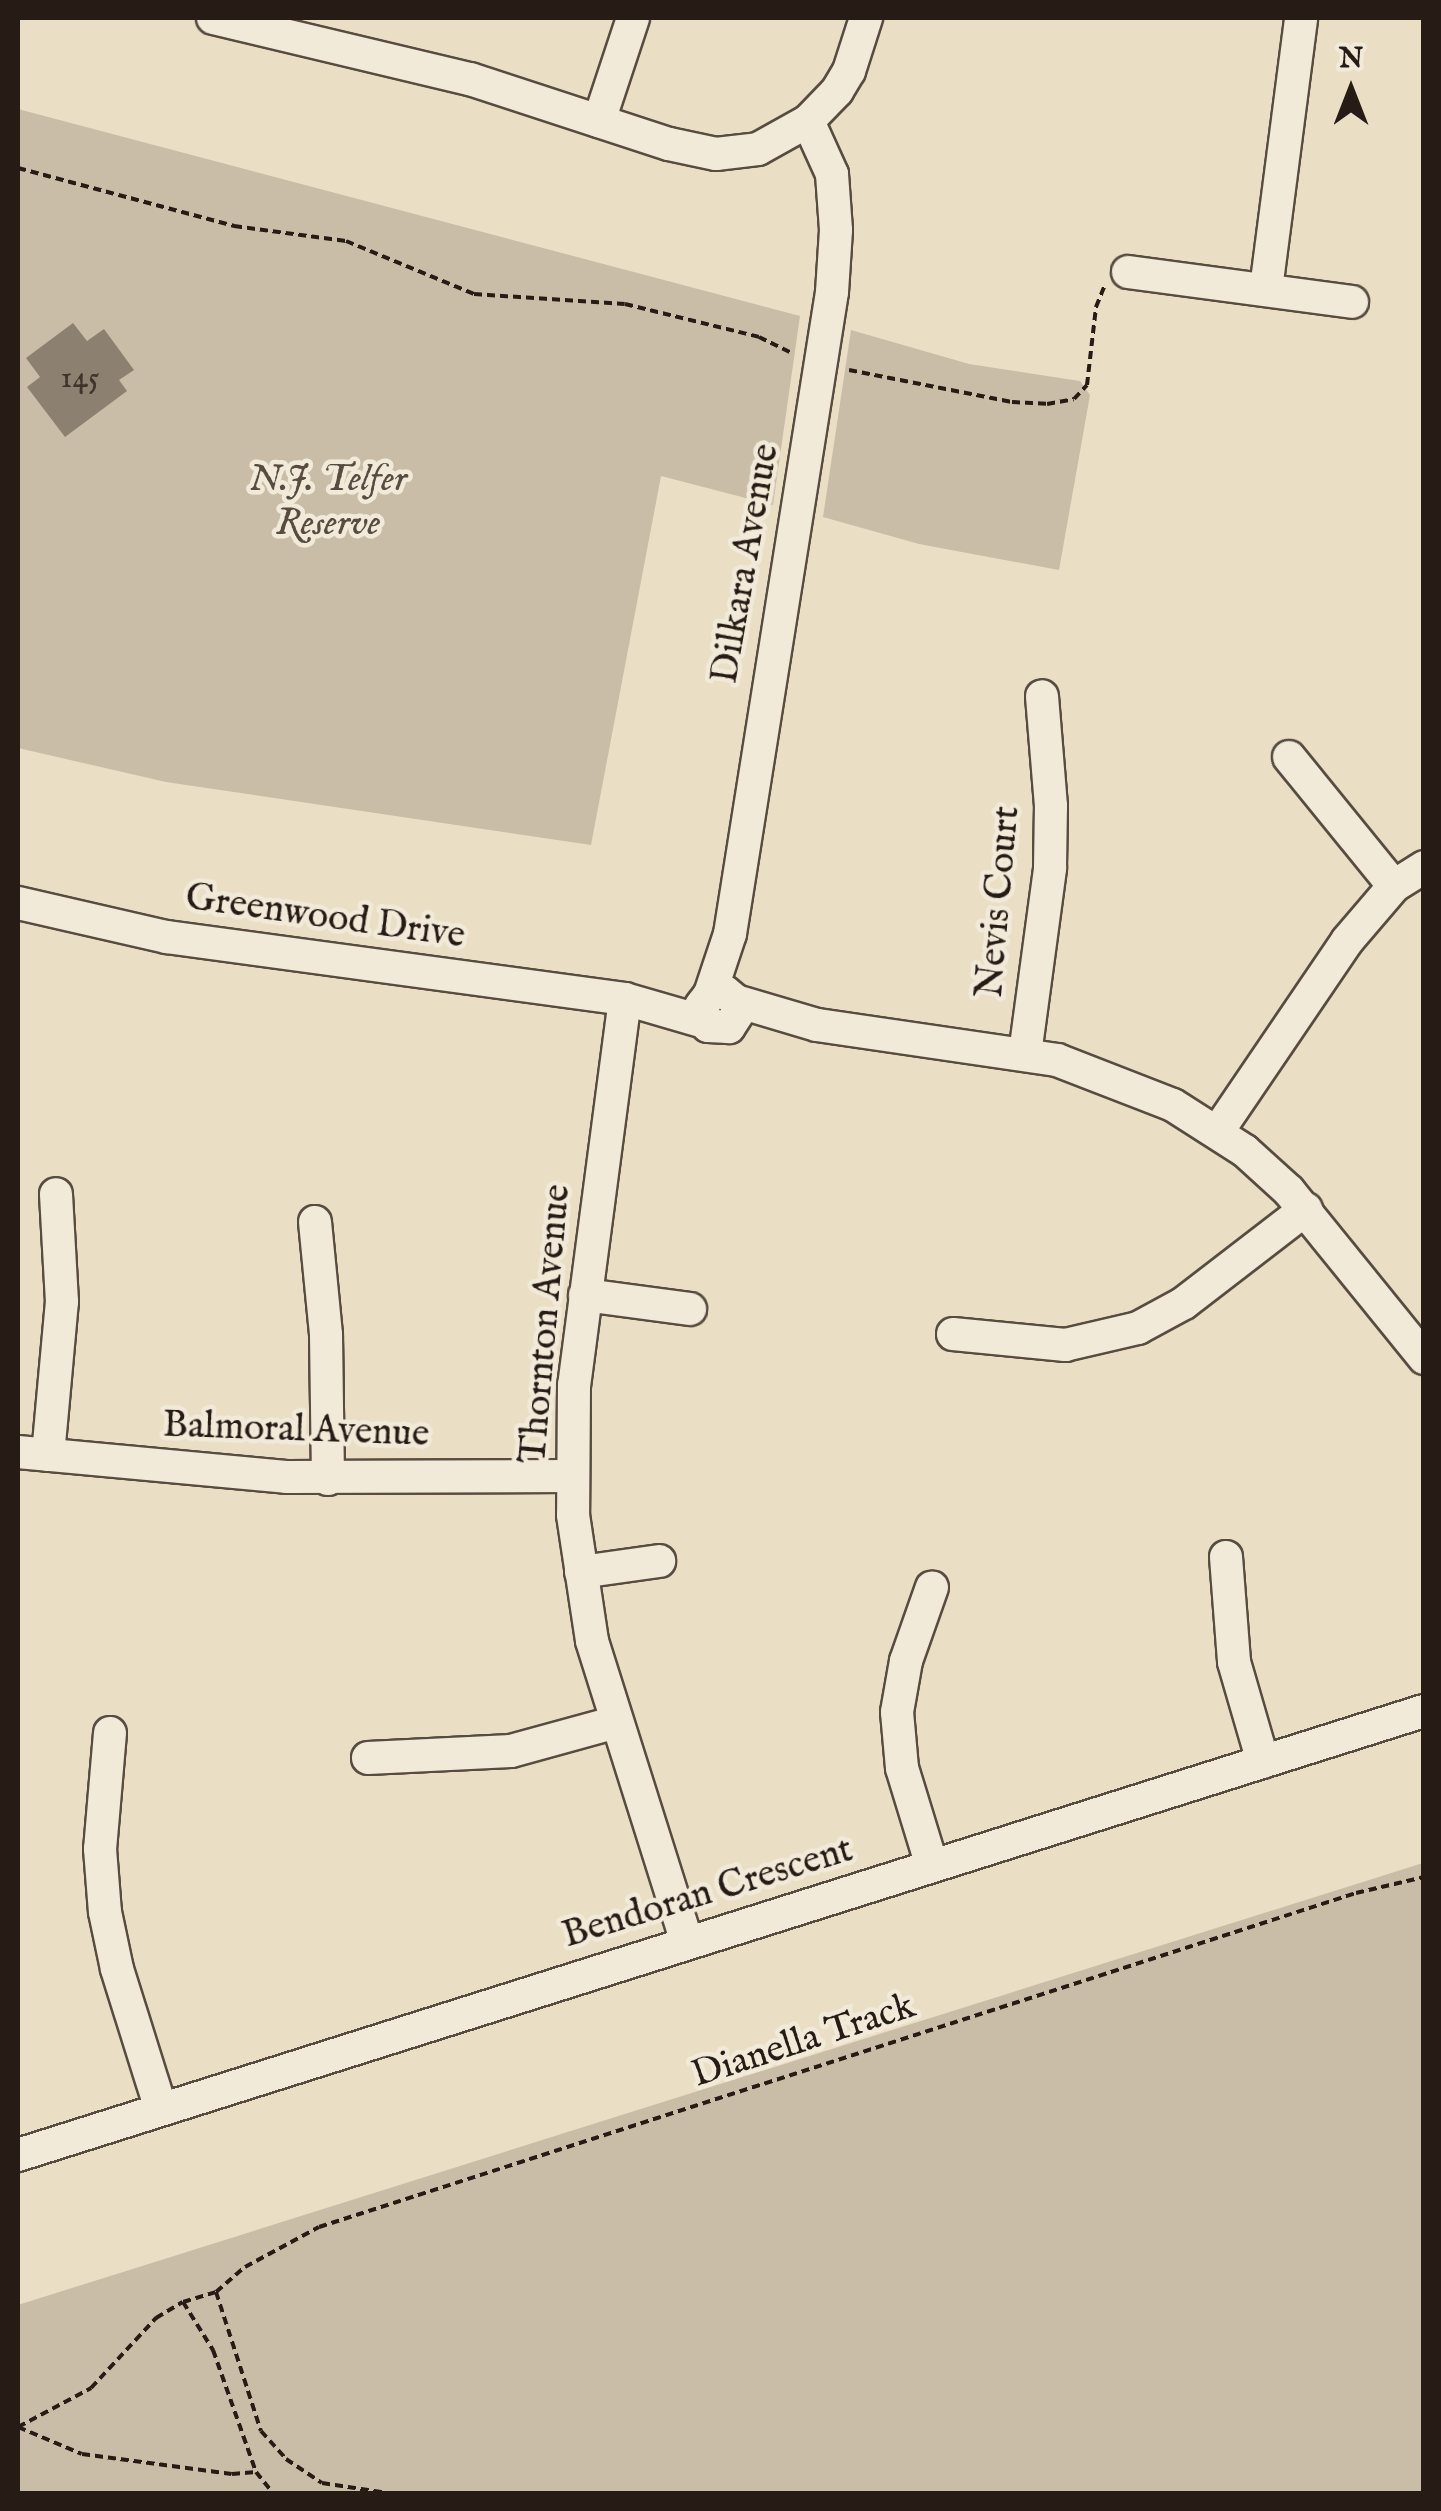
<!DOCTYPE html>
<style>
body{margin:0}
#map{position:relative;width:1441px;height:2511px;overflow:hidden;background:#eadec5;font-family:"IM FELL English",serif}
div>[style]{position:absolute}
[style*='--x']{left:calc(var(--x)*1px);top:calc(var(--y)*1px);width:calc(var(--w)*1px);rotate:calc(var(--a)*1deg)}
.green>*{inset:0;background:#c9bda7}
.building>*{inset:0;background:#8c8071}
.path>*{height:4px;margin-top:-2px;transform-origin:0;background:repeating-linear-gradient(90deg,#271b15 0 8px,transparent 0 13px)}
.roads{filter:drop-shadow(2px 0 #584c41) drop-shadow(-2px 0 #584c41) drop-shadow(0 2px #584c41) drop-shadow(0 -2px #584c41)}
.minor>*{height:32px;margin:-16px;padding:0 16px;transform-origin:16px;border-radius:16px;background:#f1ead9}
span{translate:-50% -50%;white-space:nowrap;text-align:center;line-height:1.15;-webkit-text-stroke:9px #f1ead9;paint-order:stroke}
.number-label{font-size:32px;color:#40342c}
.number-label span{-webkit-text-stroke-width:0}
.park-label{font-size:38px;color:#584c41;font-style:italic}
.street-label{font-size:38px;color:#271b15}
.frame{position:absolute;inset:0;border:20px solid #271b15;pointer-events:none}
.north{position:absolute;left:1301px;top:40px;width:100px;height:100px;-webkit-text-stroke:8px #f1ead9;paint-order:stroke;rotate:0deg;font-size:28px;font-weight:700;line-height:40px;text-align:center;color:#271b15}
.north::after{content:'';display:block;margin:auto;width:35px;height:45px;background:#271b15;clip-path:polygon(50% 0,100% 100%,50% 72%,0 100%)}
</style>
<div id="map">
<div class="green">
<i style="clip-path:polygon(18px 109px,800px 316px,773px 505px,661px 476px,591px 845px,166px 782px,18px 748px)"></i>
<i style="clip-path:polygon(851px 330px,969px 364px,1080px 381px,1090px 395px,1059px 570px,919px 544px,823px 517px)"></i>
<i style="clip-path:polygon(1423px 1863px,1423px 2493px,18px 2493px,18px 2305px)"></i>
</div>
<div class="building">
<i style="clip-path:polygon(73px 323px,87px 341px,104px 329px,134px 370px,119px 380px,127px 391px,65px 437px,27px 387px,40px 377px,26px 358px)"></i>
</div>
<div class="path">
<i style="--x:18;--y:168;--w:224;--a:15"></i>
<i style="--x:234;--y:226;--w:113;--a:7.6"></i>
<i style="--x:346;--y:241;--w:139;--a:22.5"></i>
<i style="--x:474;--y:294;--w:151;--a:3.8"></i>
<i style="--x:625;--y:304;--w:138;--a:13.8"></i>
<i style="--x:759;--y:337;--w:37;--a:26"></i>
<i style="--x:849;--y:370;--w:166;--a:11.1"></i>
<i style="--x:1012;--y:402;--w:35;--a:3"></i>
<i style="--x:1047;--y:404;--w:27;--a:-10"></i>
<i style="--x:1074;--y:399;--w:19;--a:-47"></i>
<i style="--x:1087;--y:385;--w:79;--a:-83.4"></i>
<i style="--x:1096;--y:307;--w:24;--a:-68"></i>
<i style="--x:216;--y:2292;--w:38;--a:-41"></i>
<i style="--x:245;--y:2267;--w:84;--a:-28.4"></i>
<i style="--x:319;--y:2227;--w:1089;--a:-17.85"></i>
<i style="--x:1356;--y:1893;--w:70;--a:-13.2"></i>
<i style="--x:216;--y:2292;--w:146;--a:72.1"></i>
<i style="--x:261;--y:2431;--w:38;--a:48"></i>
<i style="--x:286;--y:2459;--w:43;--a:33.7"></i>
<i style="--x:322;--y:2483;--w:73;--a:8.7"></i>
<i style="--x:183;--y:2302;--w:57;--a:58"></i>
<i style="--x:213;--y:2350;--w:129;--a:70.6"></i>
<i style="--x:256;--y:2472;--w:28;--a:51"></i>
<i style="--x:18;--y:2427;--w:69;--a:22.9"></i>
<i style="--x:82;--y:2454;--w:151;--a:7.6"></i>
<i style="--x:232;--y:2474;--w:24;--a:-5"></i>
<i style="--x:18;--y:2427;--w:83;--a:-28.1"></i>
<i style="--x:91;--y:2388;--w:96;--a:-47.1"></i>
<i style="--x:156;--y:2318;--w:31;--a:-31"></i>
<i style="--x:183;--y:2302;--w:34;--a:-17"></i>
</div>
<div class="roads">
<div class="minor">
<i style="--x:213;--y:18;--w:264;--a:13.4"></i>
<i style="--x:470;--y:79;--w:209;--a:18.1"></i>
<i style="--x:669;--y:144;--w:48;--a:12"></i>
<i style="--x:716;--y:154;--w:42;--a:-6.8"></i>
<i style="--x:758;--y:149;--w:57;--a:-29.2"></i>
<i style="--x:808;--y:121;--w:42;--a:-46"></i>
<i style="--x:837;--y:91;--w:23;--a:-59"></i>
<i style="--x:849;--y:71;--w:56;--a:-72.2"></i>
<i style="--x:599;--y:121;--w:108;--a:-71.7"></i>
<i style="--x:1128;--y:272;--w:226;--a:7.6"></i>
<i style="--x:1266;--y:289;--w:273;--a:-82.6"></i>
<i style="--x:1289;--y:757;--w:166;--a:50.9"></i>
<i style="--x:18;--y:903;--w:153;--a:12.9"></i>
<i style="--x:167;--y:937;--w:462;--a:7.7"></i>
<i style="--x:625;--y:999;--w:82;--a:16.2"></i>
<i style="--x:710;--y:994;--w:15;--a:-8"></i>
<i style="--x:725;--y:992;--w:14;--a:39"></i>
<i style="--x:736;--y:1001;--w:12;--a:81"></i>
<i style="--x:738;--y:1013;--w:17;--a:123"></i>
<i style="--x:729;--y:1027;--w:21;--a:-177"></i>
<i style="--x:708;--y:1026;--w:21;--a:-109"></i>
<i style="--x:701;--y:1006;--w:15;--a:-53"></i>
<i style="--x:710;--y:994;--w:63;--a:-71.6"></i>
<i style="--x:730;--y:934;--w:650;--a:-80.97"></i>
<i style="--x:832;--y:292;--w:62;--a:-86.3"></i>
<i style="--x:836;--y:230;--w:56;--a:-94.1"></i>
<i style="--x:832;--y:174;--w:58;--a:-114.4"></i>
<i style="--x:625;--y:999;--w:389;--a:97.5"></i>
<i style="--x:574;--y:1385;--w:130;--a:90.4"></i>
<i style="--x:573;--y:1515;--w:127;--a:81.4"></i>
<i style="--x:592;--y:1641;--w:316;--a:72.5"></i>
<i style="--x:736;--y:1001;--w:84;--a:16.5"></i>
<i style="--x:817;--y:1025;--w:243;--a:8.3"></i>
<i style="--x:1057;--y:1060;--w:124;--a:21.2"></i>
<i style="--x:1173;--y:1105;--w:85;--a:32.6"></i>
<i style="--x:1245;--y:1151;--w:59;--a:42.3"></i>
<i style="--x:1289;--y:1191;--w:215;--a:51"></i>
<i style="--x:1025;--y:1054;--w:188;--a:-82.3"></i>
<i style="--x:1050;--y:868;--w:62;--a:-89.1"></i>
<i style="--x:1051;--y:806;--w:110;--a:-94.7"></i>
<i style="--x:1218;--y:1131;--w:230;--a:-55.8"></i>
<i style="--x:1347;--y:941;--w:72;--a:-49.5"></i>
<i style="--x:1394;--y:886;--w:36;--a:-32"></i>
<i style="--x:315;--y:1222;--w:114;--a:84.4"></i>
<i style="--x:326;--y:1335;--w:144;--a:89.2"></i>
<i style="--x:585;--y:1295;--w:106;--a:7.6"></i>
<i style="--x:953;--y:1334;--w:113;--a:5.6"></i>
<i style="--x:1065;--y:1345;--w:75;--a:-13.1"></i>
<i style="--x:1138;--y:1328;--w:52;--a:-28.5"></i>
<i style="--x:1184;--y:1303;--w:154;--a:-37.6"></i>
<i style="--x:18;--y:1452;--w:269;--a:5.3"></i>
<i style="--x:286;--y:1477;--w:285;--a:-0.2"></i>
<i style="--x:48;--y:1455;--w:154;--a:-84.8"></i>
<i style="--x:62;--y:1302;--w:108;--a:-93.2"></i>
<i style="--x:1226;--y:1557;--w:105;--a:85.6"></i>
<i style="--x:1234;--y:1662;--w:104;--a:73.8"></i>
<i style="--x:581;--y:1572;--w:79;--a:-8"></i>
<i style="--x:110;--y:1733;--w:116;--a:94.9"></i>
<i style="--x:100;--y:1849;--w:63;--a:85.5"></i>
<i style="--x:105;--y:1912;--w:58;--a:78.1"></i>
<i style="--x:117;--y:1969;--w:147;--a:72.6"></i>
<i style="--x:368;--y:1758;--w:143;--a:-2.8"></i>
<i style="--x:511;--y:1751;--w:109;--a:-15.4"></i>
<i style="--x:932;--y:1866;--w:102;--a:-107"></i>
<i style="--x:902;--y:1768;--w:56;--a:-95.1"></i>
<i style="--x:897;--y:1712;--w:52;--a:-80"></i>
<i style="--x:906;--y:1661;--w:78;--a:-70.6"></i>
<i style="--x:18;--y:2155;--w:1474;--a:-17.53"></i>
</div>
</div>
<div class="number-label">
<span style="left:80px;top:379px">145</span>
</div>
<div class="park-label">
<span style="left:328px;top:503px">N.J. Telfer<br>Reserve</span>
</div>
<div class="street-label">
<span style="left:747px;top:564px;rotate:-80deg">Dilkara Avenue</span>
<span style="left:1000px;top:902px;rotate:-85deg">Nevis Court</span>
<span style="left:325px;top:918px;rotate:8deg">Greenwood Drive</span>
<span style="left:547px;top:1324px;rotate:-85deg">Thornton Avenue</span>
<span style="left:296px;top:1431px;rotate:2deg">Balmoral Avenue</span>
<span style="left:708px;top:1894px;rotate:-17deg">Bendoran Crescent</span>
<span style="left:804px;top:2042px;rotate:-18deg">Dianella Track</span>
</div>
<div class="frame"></div>
<div class="north">N</div>
</div>
